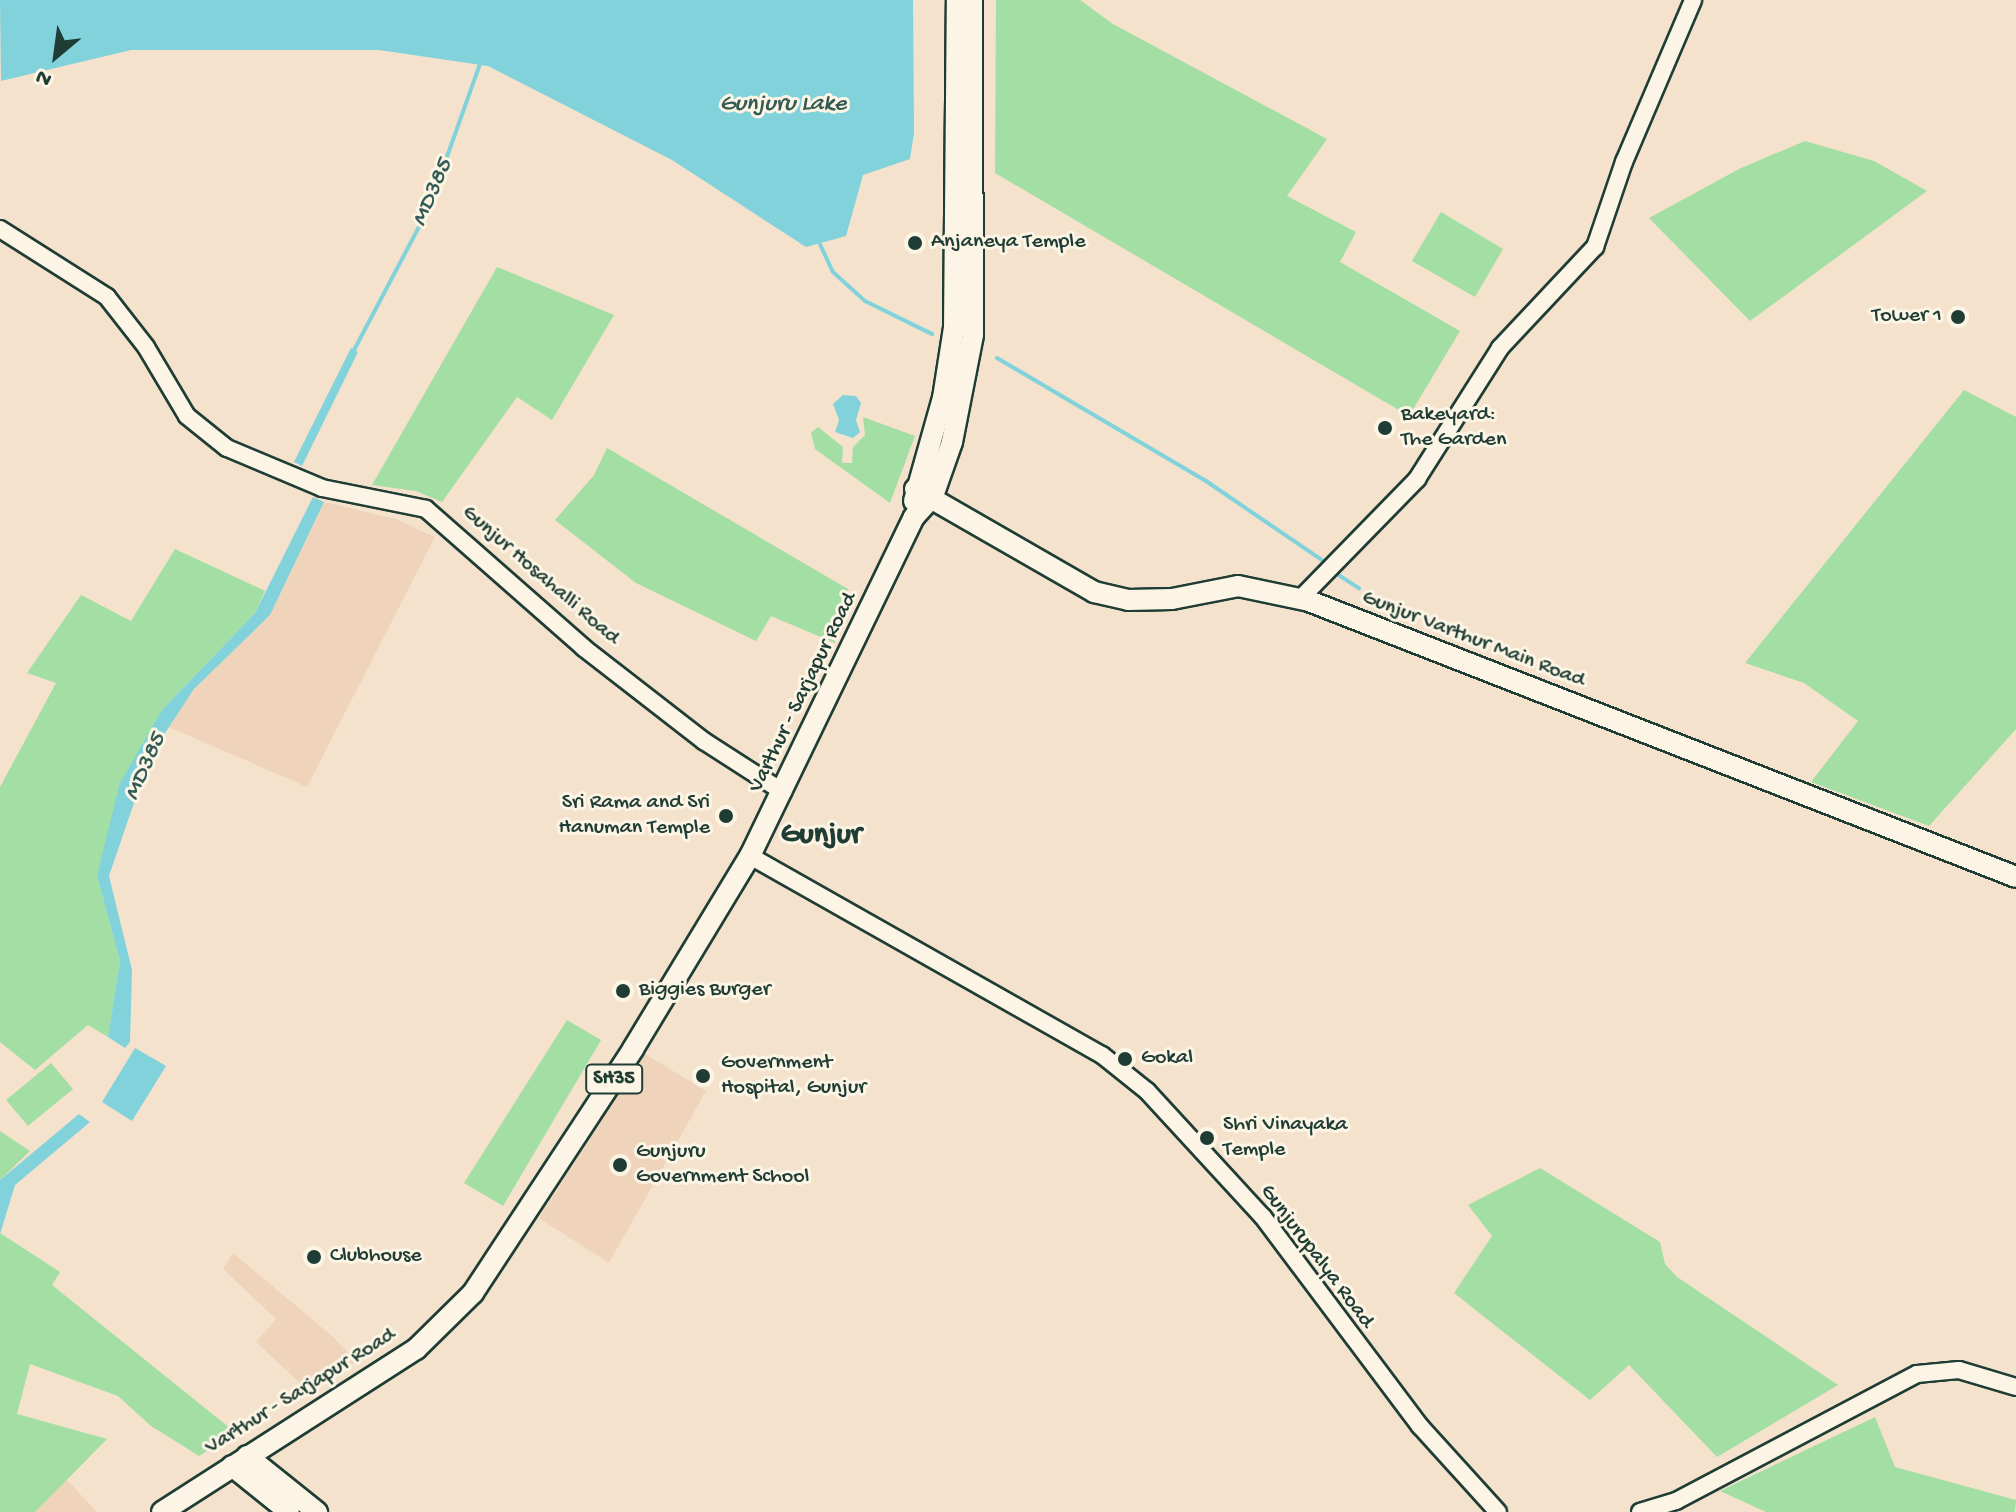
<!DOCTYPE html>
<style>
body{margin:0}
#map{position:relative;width:2016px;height:1512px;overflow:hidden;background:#f4e2cc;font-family:"Gochi Hand",sans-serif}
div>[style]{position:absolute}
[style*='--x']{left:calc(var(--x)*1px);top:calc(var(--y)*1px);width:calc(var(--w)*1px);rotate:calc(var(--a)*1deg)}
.built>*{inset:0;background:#efd4bb}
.green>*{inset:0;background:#a3dea4}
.water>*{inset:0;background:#81d2db}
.stream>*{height:4px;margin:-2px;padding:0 2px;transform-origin:2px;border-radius:2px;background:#81d2db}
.roads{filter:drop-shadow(2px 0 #1f3d34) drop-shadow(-2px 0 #1f3d34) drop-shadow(0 2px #1f3d34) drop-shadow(0 -2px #1f3d34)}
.minor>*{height:16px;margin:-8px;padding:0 8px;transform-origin:8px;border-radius:8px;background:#fcf5e5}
.major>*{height:20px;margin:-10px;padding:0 10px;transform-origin:10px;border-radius:10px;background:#fcf5e5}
.dots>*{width:22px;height:22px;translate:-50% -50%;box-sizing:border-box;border:4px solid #fcf5e5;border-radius:50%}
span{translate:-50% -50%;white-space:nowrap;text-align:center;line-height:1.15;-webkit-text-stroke:6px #fcf5e5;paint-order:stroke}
.shield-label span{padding:2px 6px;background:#fcf5e5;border:2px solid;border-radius:6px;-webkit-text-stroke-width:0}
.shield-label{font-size:20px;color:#1f3d34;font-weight:700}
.poi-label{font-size:22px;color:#1f3d34}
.left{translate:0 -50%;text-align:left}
.right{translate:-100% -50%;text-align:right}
.street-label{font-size:22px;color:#1f3d34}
.water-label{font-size:24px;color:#335b55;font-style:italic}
.district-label{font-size:30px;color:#1f3d34;font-weight:700}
.north{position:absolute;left:16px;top:16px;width:80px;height:80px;-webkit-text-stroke:6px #fcf5e5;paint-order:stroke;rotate:209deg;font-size:22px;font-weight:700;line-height:32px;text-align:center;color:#1f3d34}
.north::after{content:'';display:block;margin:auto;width:28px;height:36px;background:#1f3d34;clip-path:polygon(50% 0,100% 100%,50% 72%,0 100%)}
</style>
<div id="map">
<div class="built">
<i style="clip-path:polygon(324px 502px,396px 519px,435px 537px,307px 787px,169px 727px,194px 689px,270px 615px)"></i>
<i style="clip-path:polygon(645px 1054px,706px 1091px,609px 1263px,539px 1218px)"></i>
<i style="clip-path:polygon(233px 1253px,332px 1336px,356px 1361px,307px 1389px,300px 1383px,256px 1342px,276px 1319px,223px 1269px)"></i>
<i style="clip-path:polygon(67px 1480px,97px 1512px,35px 1512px,66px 1480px)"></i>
</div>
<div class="green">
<i style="clip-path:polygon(996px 0,1080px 0,1113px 24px,1327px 139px,1287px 196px,1356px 232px,1340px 262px,1460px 331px,1409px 416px,995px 173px)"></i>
<i style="clip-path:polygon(1805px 141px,1874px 161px,1927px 191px,1750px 321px,1649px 218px,1739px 169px)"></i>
<i style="clip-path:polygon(1441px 212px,1503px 249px,1475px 297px,1412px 261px)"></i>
<i style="clip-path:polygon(497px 267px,614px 315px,552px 420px,517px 397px,442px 502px,416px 491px,372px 485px)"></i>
<i style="clip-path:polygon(1964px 390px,2016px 417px,2016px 729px,1929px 826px,1811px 782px,1858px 721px,1804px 683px,1745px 663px)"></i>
<i style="clip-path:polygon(863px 417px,915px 436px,890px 503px,815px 449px,811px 433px,818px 427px,843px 447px,842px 463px,852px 463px,853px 447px,865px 435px)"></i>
<i style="clip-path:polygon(607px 448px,848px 589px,835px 643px,771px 616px,756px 641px,636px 583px,555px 520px,594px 475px)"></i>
<i style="clip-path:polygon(175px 549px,265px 591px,255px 613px,162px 710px,97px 876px,120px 961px,108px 1037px,88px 1025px,35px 1070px,0 1042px,0 787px,56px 683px,27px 673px,81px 595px,131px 621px)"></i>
<i style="clip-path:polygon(567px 1020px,601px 1040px,503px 1206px,464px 1183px)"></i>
<i style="clip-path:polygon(51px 1063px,73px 1089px,28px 1126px,6px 1100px)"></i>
<i style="clip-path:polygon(0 1131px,30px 1151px,0 1180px)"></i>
<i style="clip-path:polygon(1540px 1168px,1660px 1242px,1665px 1264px,1677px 1277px,1838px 1385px,1717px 1457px,1629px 1365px,1590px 1400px,1454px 1293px,1492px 1236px,1468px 1205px)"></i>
<i style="clip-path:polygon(0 1233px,60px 1272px,52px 1285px,236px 1433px,199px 1456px,151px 1426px,118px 1396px,30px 1364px,17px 1414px,107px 1439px,35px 1512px,0 1512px)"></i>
<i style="clip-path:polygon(1875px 1417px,1895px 1467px,2016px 1500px,2015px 1512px,1766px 1512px,1720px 1491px)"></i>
</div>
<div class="water">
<i style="clip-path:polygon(0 0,913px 0,914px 133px,910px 159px,863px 175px,846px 236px,806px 247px,672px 160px,488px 66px,379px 50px,131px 50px,1px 81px)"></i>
<i style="clip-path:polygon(351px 348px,358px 352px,302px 466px,294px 462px)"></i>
<i style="clip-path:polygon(843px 395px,856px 396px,861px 403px,856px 420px,860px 432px,853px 438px,835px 432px,839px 420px,833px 404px)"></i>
<i style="clip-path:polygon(313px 497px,324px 502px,270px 615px,194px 689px,150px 756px,109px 876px,132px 970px,130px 1042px,125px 1048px,108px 1037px,120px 961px,97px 876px,120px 783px,162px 710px,255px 613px)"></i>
<i style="clip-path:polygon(135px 1048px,166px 1066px,132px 1121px,102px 1102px)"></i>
<i style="clip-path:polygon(79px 1114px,90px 1122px,15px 1185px,0 1234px,0 1180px)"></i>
</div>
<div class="stream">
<i style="--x:818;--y:240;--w:35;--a:65"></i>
<i style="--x:833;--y:272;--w:43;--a:42.2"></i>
<i style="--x:865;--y:301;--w:75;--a:26.2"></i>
<i style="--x:353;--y:352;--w:161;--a:-62.2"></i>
<i style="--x:428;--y:210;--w:158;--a:-70.4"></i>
<i style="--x:997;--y:358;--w:243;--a:30.5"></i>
<i style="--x:1206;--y:481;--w:149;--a:34.3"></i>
<i style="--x:1334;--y:572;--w:30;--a:33"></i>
</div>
<div class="roads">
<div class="minor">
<i style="--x:0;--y:229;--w:127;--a:32.4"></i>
<i style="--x:107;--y:297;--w:63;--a:52"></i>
<i style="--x:146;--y:347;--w:80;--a:59.3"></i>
<i style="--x:187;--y:416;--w:51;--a:38.7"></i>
<i style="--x:227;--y:448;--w:103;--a:22.8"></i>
<i style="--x:322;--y:488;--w:106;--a:11.4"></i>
<i style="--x:426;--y:509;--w:210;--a:41.3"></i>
<i style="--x:584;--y:648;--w:152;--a:37.8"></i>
<i style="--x:704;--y:741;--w:94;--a:32.8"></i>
<i style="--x:1300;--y:599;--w:168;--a:-45.7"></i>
<i style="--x:1417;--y:479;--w:155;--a:-57.6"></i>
<i style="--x:1500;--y:348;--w:139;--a:-46.8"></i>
<i style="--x:1595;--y:247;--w:90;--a:-71.2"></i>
<i style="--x:1624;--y:162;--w:176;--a:-66.9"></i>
<i style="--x:750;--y:856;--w:404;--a:29.5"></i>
<i style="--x:1102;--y:1055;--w:58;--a:38.7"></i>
<i style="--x:1147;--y:1091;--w:171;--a:47.4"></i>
<i style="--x:1263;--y:1217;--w:261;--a:53.1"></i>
<i style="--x:1420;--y:1426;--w:116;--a:47.8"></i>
<i style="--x:1640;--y:1512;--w:38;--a:-17"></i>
<i style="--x:1676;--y:1501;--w:272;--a:-27.8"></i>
<i style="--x:1917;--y:1374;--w:42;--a:-5.4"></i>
<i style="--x:1959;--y:1370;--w:59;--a:16.6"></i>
</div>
<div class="major">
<i style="--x:915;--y:489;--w:207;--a:29.9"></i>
<i style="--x:1094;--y:592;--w:35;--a:13"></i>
<i style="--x:1128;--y:600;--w:44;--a:-1.3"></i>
<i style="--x:1172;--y:599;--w:67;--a:-11.1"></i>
<i style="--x:1238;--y:586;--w:73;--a:11.9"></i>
<i style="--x:1309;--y:601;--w:759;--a:21.32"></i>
<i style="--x:914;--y:501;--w:107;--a:-74.3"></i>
<i style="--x:943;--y:398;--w:71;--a:-81.1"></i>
<i style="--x:954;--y:328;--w:328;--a:-89.5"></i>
<i style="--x:247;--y:1456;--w:90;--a:38.7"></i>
<i style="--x:232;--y:1466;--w:73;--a:38.9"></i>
<i style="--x:162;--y:1512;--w:302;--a:-32.7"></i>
<i style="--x:416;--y:1349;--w:80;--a:-44.5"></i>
<i style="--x:473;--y:1293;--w:292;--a:-56.7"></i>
<i style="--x:633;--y:1049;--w:226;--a:-58.8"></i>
<i style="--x:750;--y:856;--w:377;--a:-64.2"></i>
<i style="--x:914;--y:517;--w:28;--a:-48"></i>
<i style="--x:933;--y:496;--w:57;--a:-70.6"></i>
<i style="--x:952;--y:442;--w:109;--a:-78.9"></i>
<i style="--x:973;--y:335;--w:335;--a:-90.2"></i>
</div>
</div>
<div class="dots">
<i style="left:915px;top:243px;background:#1f3d34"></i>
<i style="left:1958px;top:317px;background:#1f3d34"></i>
<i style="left:1385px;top:428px;background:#1f3d34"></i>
<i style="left:726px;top:816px;background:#1f3d34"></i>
<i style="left:623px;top:991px;background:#1f3d34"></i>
<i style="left:1125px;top:1059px;background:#1f3d34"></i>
<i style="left:703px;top:1076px;background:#1f3d34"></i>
<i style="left:1207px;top:1138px;background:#1f3d34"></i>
<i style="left:620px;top:1165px;background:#1f3d34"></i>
<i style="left:314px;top:1257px;background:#1f3d34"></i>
</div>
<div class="shield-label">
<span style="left:614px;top:1079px">SH35</span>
</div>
<div class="poi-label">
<span class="left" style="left:931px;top:243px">Anjaneya Temple</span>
<span class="right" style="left:1942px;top:317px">Tower 1</span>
<span class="left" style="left:1401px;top:428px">Bakeyard:<br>The Garden</span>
<span class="right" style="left:710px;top:816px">Sri Rama and Sri<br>Hanuman Temple</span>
<span class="left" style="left:639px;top:991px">Biggies Burger</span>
<span class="left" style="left:1141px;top:1059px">Gokal</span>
<span class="left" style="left:721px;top:1076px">Government<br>Hospital, Gunjur</span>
<span class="left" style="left:1223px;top:1138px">Shri Vinayaka<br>Temple</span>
<span class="left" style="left:636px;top:1165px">Gunjuru<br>Government School</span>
<span class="left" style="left:330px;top:1257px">Clubhouse</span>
</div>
<div class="street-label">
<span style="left:540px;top:576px;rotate:41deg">Gunjur Hosahalli Road</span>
<span style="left:1473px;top:640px;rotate:21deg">Gunjur Varthur Main Road</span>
<span style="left:804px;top:693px;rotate:-64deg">Varthur - Sarjapur Road</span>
<span style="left:1316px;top:1257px;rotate:53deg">Gunjurupalya Road</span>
<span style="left:301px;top:1392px;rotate:-32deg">Varthur - Sarjapur Road</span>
</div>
<div class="water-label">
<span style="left:783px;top:105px">Gunjuru Lake</span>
<span style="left:433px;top:193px;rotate:-67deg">MD385</span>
<span style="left:146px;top:767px;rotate:-66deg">MD385</span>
</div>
<div class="district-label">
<span style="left:821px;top:836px">Gunjur</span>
</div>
<div class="north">N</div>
</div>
